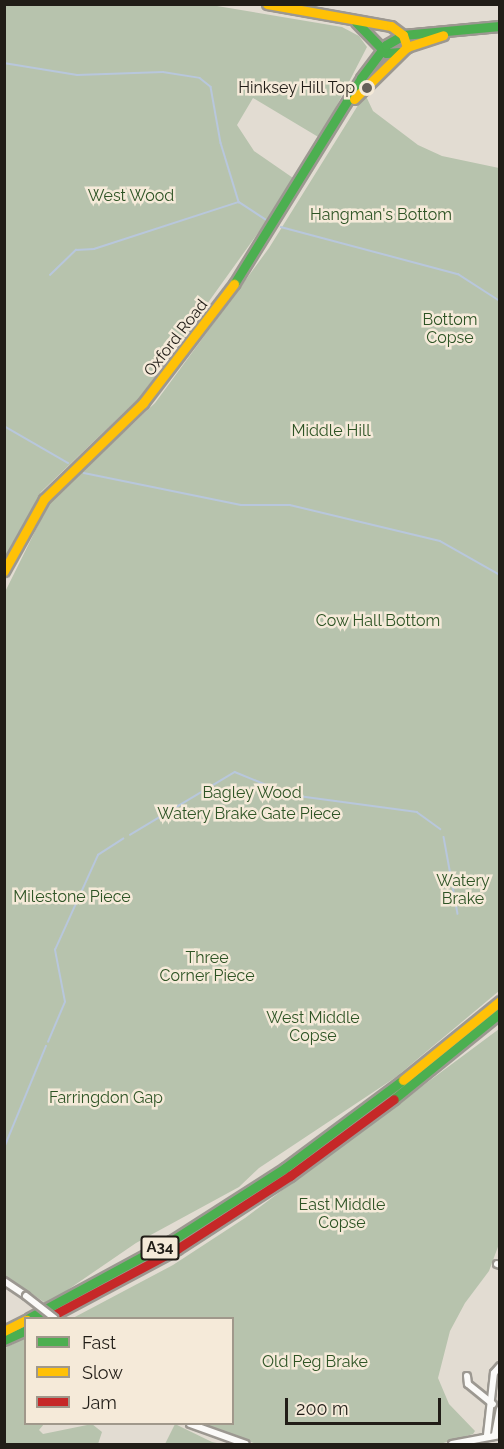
<!DOCTYPE html>
<style>
body{margin:0}
#map{position:relative;width:504px;height:1449px;overflow:hidden;background:#e2dcd2;font-family:Raleway,sans-serif}
div>[style]{position:absolute}
[style*='--x']{left:calc(var(--x)*1px);top:calc(var(--y)*1px);width:calc(var(--w)*1px);rotate:calc(var(--a)*1deg)}
.forest>*{inset:0;background:#b7c3ad}
.stream>*{height:1.5px;margin:-0.75px;padding:0 0.75px;transform-origin:0.75px;border-radius:0.75px;background:#b8c7dc}
.roads{filter:drop-shadow(2px 0 #9c9891) drop-shadow(-2px 0 #9c9891) drop-shadow(0 2px #9c9891) drop-shadow(0 -2px #9c9891)}
.street>*{height:6px;margin:-3px;padding:0 3px;transform-origin:3px;border-radius:3px;background:#fbfaf8}
.fast>*{height:9px;margin:-4.5px;padding:0 4.5px;transform-origin:4.5px;border-radius:4.5px;background:#4caf50}
.slow>*{height:9px;margin:-4.5px;padding:0 4.5px;transform-origin:4.5px;border-radius:4.5px;background:#ffc107}
.jam>*{height:9px;margin:-4.5px;padding:0 4.5px;transform-origin:4.5px;border-radius:4.5px;background:#c62828}
.bridges{filter:drop-shadow(2px 0 #9c9891) drop-shadow(-2px 0 #9c9891) drop-shadow(0 2px #9c9891) drop-shadow(0 -2px #9c9891)}
.street-bridge>*{height:6px;margin:-3px;padding:0 3px;transform-origin:3px;border-radius:3px;background:#fbfaf8}
.dots>*{width:16px;height:16px;translate:-50% -50%;box-sizing:border-box;border:3px solid #f5ead9;border-radius:50%}
span{translate:-50% -50%;white-space:nowrap;text-align:center;line-height:1.15;-webkit-text-stroke:5px #f5ead9;paint-order:stroke}
.shield-label span{padding:2px 4px;background:#f5ead9;border:2px solid;border-radius:4px;-webkit-text-stroke-width:0}
.shield-label{font-size:15px;color:#211d17;font-weight:700}
.poi-label{font-size:16px;color:#211d17}
.right{translate:-100% -50%;text-align:right}
.park-label{font-size:16px;color:#2e5425}
.street-label{font-size:16px;color:#211d17}
.frame{position:absolute;inset:0;border:6px solid #211d17;pointer-events:none}
.legend{position:absolute;left:24px;top:1317px;width:210px;height:108px;box-sizing:border-box;background:#f5ead9;border:2px solid #a0988b;margin:0;padding:8px 10px;list-style:none;font-size:18px;color:#211d17}
.legend li{display:flex;align-items:center;gap:12px;height:30px}
.legend b{width:30px;border:2px solid #a0988b}
.scale{position:absolute;left:285px;top:1398px;width:156px;height:27px;box-sizing:border-box;border:3px solid #211d17;border-top:0;padding-left:8px;font-size:18px;line-height:21px;white-space:nowrap;color:#211d17;-webkit-text-stroke:4px #f5ead9;paint-order:stroke}
</style>
<div id="map">
<div class="forest">
<i style="clip-path:polygon(5px 5px,211px 5px,342px 27px,359px 36px,367px 47px,320px 138px,253px 98px,237px 125px,254px 151px,296px 180px,141px 396px,41px 492px,5px 559px)"></i>
<i style="clip-path:polygon(365px 94px,373px 111px,418px 145px,442px 156px,499px 168px,499px 991px,396px 1077px,259px 1168px,239px 1187px,136px 1243px,47px 1304px,5px 1276px,4px 594px,49px 503px,155px 403px,269px 248px)"></i>
<i style="clip-path:polygon(499px 1029px,499px 1244px,489px 1271px,465px 1303px,450px 1331px,438px 1378px,449px 1404px,475px 1431px,473px 1434px,440px 1444px,257px 1444px,195px 1424px,232px 1424px,232px 1318px,73px 1318px,173px 1265px,245px 1218px)"></i>
<i style="clip-path:polygon(25px 1338px,26px 1424px,44px 1424px,39px 1430px,43px 1434px,92px 1424px,102px 1432px,98px 1444px,5px 1444px,5px 1348px)"></i>
<i style="clip-path:polygon(175px 1424px,212px 1442px,222px 1444px,165px 1444px)"></i>
</div>
<div class="stream">
<i style="--x:4;--y:63;--w:74;--a:9.3"></i>
<i style="--x:77;--y:75;--w:86;--a:-2"></i>
<i style="--x:163;--y:72;--w:37;--a:9"></i>
<i style="--x:200;--y:78;--w:14;--a:39"></i>
<i style="--x:211;--y:87;--w:57;--a:79.9"></i>
<i style="--x:221;--y:143;--w:62;--a:73"></i>
<i style="--x:281;--y:227;--w:183;--a:14.9"></i>
<i style="--x:458;--y:274;--w:50;--a:32.7"></i>
<i style="--x:50;--y:275;--w:36;--a:-44"></i>
<i style="--x:76;--y:250;--w:18;--a:-3"></i>
<i style="--x:94;--y:249;--w:152;--a:-18"></i>
<i style="--x:239;--y:202;--w:35;--a:33"></i>
<i style="--x:4;--y:426;--w:74;--a:30"></i>
<i style="--x:84;--y:473;--w:160;--a:11.5"></i>
<i style="--x:241;--y:505;--w:49;--a:0"></i>
<i style="--x:290;--y:505;--w:154;--a:13.5"></i>
<i style="--x:440;--y:541;--w:69;--a:29.5"></i>
<i style="--x:130;--y:835;--w:122;--a:-31"></i>
<i style="--x:235;--y:772;--w:61;--a:22.3"></i>
<i style="--x:291;--y:795;--w:127;--a:7.7"></i>
<i style="--x:417;--y:812;--w:29;--a:36"></i>
<i style="--x:444;--y:837;--w:78;--a:79.7"></i>
<i style="--x:48;--y:1042;--w:43;--a:-67"></i>
<i style="--x:65;--y:1002;--w:53;--a:-100.9"></i>
<i style="--x:55;--y:950;--w:104;--a:-65.6"></i>
<i style="--x:98;--y:855;--w:30;--a:-33"></i>
<i style="--x:4;--y:1148;--w:110;--a:-67.6"></i>
</div>
<div class="roads">
<div class="street">
<i style="--x:497;--y:1264;--w:3;--a:18"></i>
<i style="--x:4;--y:1281;--w:27;--a:34"></i>
<i style="--x:467;--y:1376;--w:8;--a:83"></i>
<i style="--x:468;--y:1384;--w:32;--a:39"></i>
<i style="--x:190;--y:1424;--w:59;--a:19.7"></i>
<i style="--x:495;--y:1434;--w:25;--a:-79"></i>
<i style="--x:487;--y:1435;--w:62;--a:-83.6"></i>
<i style="--x:494;--y:1373;--w:9;--a:-49"></i>
<i style="--x:452;--y:1444;--w:49;--a:-10.6"></i>
</div>
<div class="fast">
<i style="--x:356;--y:22;--w:43;--a:45.9"></i>
<i style="--x:386;--y:53;--w:15;--a:-4"></i>
<i style="--x:234;--y:284;--w:242;--a:-58.3"></i>
<i style="--x:361;--y:78;--w:41;--a:-52.9"></i>
<i style="--x:386;--y:45;--w:20;--a:-30"></i>
<i style="--x:403;--y:35;--w:97;--a:-5.3"></i>
<i style="--x:394;--y:1099;--w:136;--a:-39.1"></i>
<i style="--x:29;--y:1318;--w:162;--a:-28.5"></i>
<i style="--x:171;--y:1241;--w:135;--a:-32.6"></i>
<i style="--x:285;--y:1168;--w:147;--a:-36.7"></i>
<i style="--x:4;--y:1340;--w:24;--a:-24"></i>
</div>
<div class="slow">
<i style="--x:267;--y:4;--w:126;--a:10.1"></i>
<i style="--x:391;--y:26;--w:15;--a:37"></i>
<i style="--x:403;--y:35;--w:13;--a:72"></i>
<i style="--x:354;--y:99;--w:74;--a:-44.5"></i>
<i style="--x:407;--y:47;--w:38;--a:-18"></i>
<i style="--x:4;--y:571;--w:82;--a:-60.9"></i>
<i style="--x:44;--y:499;--w:138;--a:-44.1"></i>
<i style="--x:143;--y:403;--w:150;--a:-52.6"></i>
<i style="--x:403;--y:1080;--w:125;--a:-39.2"></i>
<i style="--x:4;--y:1331;--w:25;--a:-27"></i>
</div>
<div class="jam">
<i style="--x:48;--y:1318;--w:146;--a:-28.1"></i>
<i style="--x:177;--y:1249;--w:135;--a:-32.9"></i>
<i style="--x:290;--y:1176;--w:129;--a:-36.5"></i>
</div>
</div>
<div class="bridges">
<div class="street-bridge">
<i style="--x:26;--y:1296;--w:36;--a:38"></i>
</div>
</div>
<div class="dots">
<i style="left:367px;top:88px;background:#656058"></i>
</div>
<div class="shield-label">
<span style="left:160px;top:1248px">A34</span>
</div>
<div class="poi-label">
<span class="right" style="left:355px;top:88px">Hinksey Hill Top</span>
</div>
<div class="park-label">
<span style="left:131px;top:196px">West Wood</span>
<span style="left:381px;top:215px">Hangman's Bottom</span>
<span style="left:450px;top:329px">Bottom<br>Copse</span>
<span style="left:331px;top:431px">Middle Hill</span>
<span style="left:378px;top:621px">Cow Hall Bottom</span>
<span style="left:252px;top:793px">Bagley Wood</span>
<span style="left:249px;top:814px">Watery Brake Gate Piece</span>
<span style="left:463px;top:890px">Watery<br>Brake</span>
<span style="left:72px;top:897px">Milestone Piece</span>
<span style="left:207px;top:967px">Three<br>Corner Piece</span>
<span style="left:313px;top:1027px">West Middle<br>Copse</span>
<span style="left:106px;top:1098px">Farringdon Gap</span>
<span style="left:342px;top:1214px">East Middle<br>Copse</span>
<span style="left:315px;top:1362px">Old Peg Brake</span>
</div>
<div class="street-label">
<span style="left:176px;top:338px;rotate:-52deg">Oxford Road</span>
</div>
<div class="frame"></div>
<ul class="legend">
<li><b style="height:8px;background:#4caf50"></b>Fast</li>
<li><b style="height:8px;background:#ffc107"></b>Slow</li>
<li><b style="height:8px;background:#c62828"></b>Jam</li>
</ul>
<div class="scale">200 m</div>
</div>
